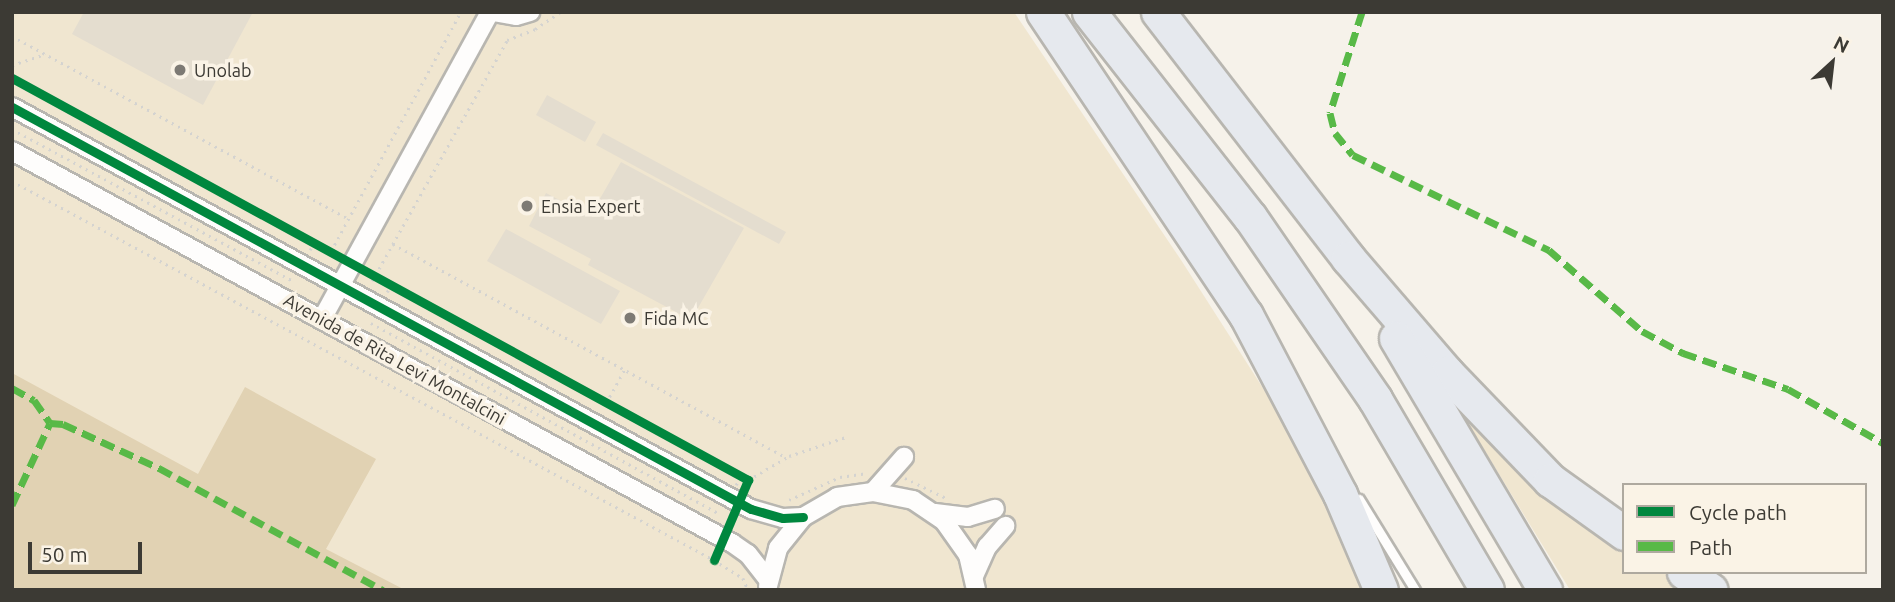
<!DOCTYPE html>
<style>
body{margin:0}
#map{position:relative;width:1895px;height:602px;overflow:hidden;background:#f6f2ea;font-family:Ubuntu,sans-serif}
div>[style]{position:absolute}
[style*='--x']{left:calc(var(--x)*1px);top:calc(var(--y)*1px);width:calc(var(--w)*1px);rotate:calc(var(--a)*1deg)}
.green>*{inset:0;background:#f0e6d0}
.forest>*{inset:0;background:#e1d2b3}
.building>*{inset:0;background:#e4ddcf}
.path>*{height:2.5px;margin-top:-1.25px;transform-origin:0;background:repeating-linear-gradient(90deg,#d4d3d0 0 2px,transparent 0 7px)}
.roads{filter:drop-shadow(2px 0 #b8b6b0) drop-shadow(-2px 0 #b8b6b0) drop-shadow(0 2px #b8b6b0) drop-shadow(0 -2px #b8b6b0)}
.lane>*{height:9px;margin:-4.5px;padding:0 4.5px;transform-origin:4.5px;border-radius:4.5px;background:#fefdfc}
.street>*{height:18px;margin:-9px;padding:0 9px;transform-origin:9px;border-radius:9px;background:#fefdfc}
.highway>*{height:33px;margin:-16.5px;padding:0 16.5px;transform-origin:16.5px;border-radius:16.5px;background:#e6e9ee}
.quiet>*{height:7px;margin-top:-3.5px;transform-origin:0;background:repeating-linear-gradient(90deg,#58b947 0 14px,transparent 0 21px)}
.cycleway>*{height:9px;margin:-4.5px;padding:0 4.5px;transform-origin:4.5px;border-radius:4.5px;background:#00873e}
.dots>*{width:19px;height:19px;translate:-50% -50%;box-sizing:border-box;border:4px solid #faf3e6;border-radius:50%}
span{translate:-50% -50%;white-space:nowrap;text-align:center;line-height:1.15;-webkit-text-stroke:7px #faf3e6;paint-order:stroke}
.poi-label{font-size:18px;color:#3c3a34}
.left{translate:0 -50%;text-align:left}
.street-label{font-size:18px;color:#3c3a34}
.frame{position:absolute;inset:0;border:14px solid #3c3a34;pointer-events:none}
.legend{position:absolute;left:1622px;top:483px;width:245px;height:91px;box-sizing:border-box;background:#faf3e6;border:2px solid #aea99f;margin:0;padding:9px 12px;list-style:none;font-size:21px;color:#3c3a34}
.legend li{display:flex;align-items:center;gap:14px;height:35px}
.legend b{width:35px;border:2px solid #aea99f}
.north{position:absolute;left:1797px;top:28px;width:70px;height:70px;-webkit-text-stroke:5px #faf3e6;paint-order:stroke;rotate:27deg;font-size:19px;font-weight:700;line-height:28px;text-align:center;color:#3c3a34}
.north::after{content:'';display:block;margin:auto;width:24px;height:32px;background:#3c3a34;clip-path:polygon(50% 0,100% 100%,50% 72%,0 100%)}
.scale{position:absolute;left:28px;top:542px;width:114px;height:32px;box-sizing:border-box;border:4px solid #3c3a34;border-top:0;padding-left:9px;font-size:21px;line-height:24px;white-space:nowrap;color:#3c3a34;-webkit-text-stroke:5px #faf3e6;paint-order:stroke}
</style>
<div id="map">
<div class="green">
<i style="clip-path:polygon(12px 12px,1014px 12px,1181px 260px,1392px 590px,12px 590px)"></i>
<i style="clip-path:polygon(1464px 417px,1624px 541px,1624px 572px,1664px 572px,1687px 590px,1570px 590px)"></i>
</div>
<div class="forest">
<i style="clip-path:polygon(12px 373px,198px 474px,245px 387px,376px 459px,326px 549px,405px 590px,12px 590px)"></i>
</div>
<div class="building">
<i style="clip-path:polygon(84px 12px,253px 12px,203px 105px,72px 34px)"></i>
<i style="clip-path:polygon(547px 95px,596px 122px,585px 142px,536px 115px)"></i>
<i style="clip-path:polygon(603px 133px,786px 232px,779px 244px,596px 145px)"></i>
<i style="clip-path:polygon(621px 162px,744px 228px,691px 320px,588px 265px,591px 259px,529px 226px,546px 193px,590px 216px)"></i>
<i style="clip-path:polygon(506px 229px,620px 291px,601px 324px,487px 261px)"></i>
</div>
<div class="path">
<i style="--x:12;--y:36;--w:383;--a:28.5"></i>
<i style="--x:12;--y:65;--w:35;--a:-18"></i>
<i style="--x:12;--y:129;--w:319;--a:28.4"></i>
<i style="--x:12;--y:181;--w:798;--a:28.36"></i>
<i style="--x:714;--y:560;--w:34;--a:32"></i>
<i style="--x:743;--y:578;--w:13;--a:67"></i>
<i style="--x:393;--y:244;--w:447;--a:28.5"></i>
<i style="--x:310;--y:250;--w:9;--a:-63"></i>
<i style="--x:331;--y:251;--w:272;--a:-61.5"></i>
<i style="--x:372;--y:281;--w:276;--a:-60.7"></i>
<i style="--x:507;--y:40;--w:30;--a:-21"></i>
<i style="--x:535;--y:29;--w:30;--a:-34"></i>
<i style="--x:387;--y:292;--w:8;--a:-60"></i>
<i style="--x:371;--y:323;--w:398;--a:28.7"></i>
<i style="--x:606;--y:403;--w:39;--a:-61"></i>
<i style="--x:905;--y:478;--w:46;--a:26"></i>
<i style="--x:748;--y:480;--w:48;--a:-30.3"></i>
<i style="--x:789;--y:456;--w:60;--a:-18.4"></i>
<i style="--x:736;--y:485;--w:11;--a:-63"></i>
<i style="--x:789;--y:500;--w:56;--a:-24.3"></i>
<i style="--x:840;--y:477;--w:28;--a:-8"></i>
</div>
<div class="roads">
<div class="lane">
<i style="--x:1359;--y:499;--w:107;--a:58.4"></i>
</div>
<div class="street">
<i style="--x:493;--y:12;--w:23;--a:10"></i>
<i style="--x:516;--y:16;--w:15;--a:-16"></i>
<i style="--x:12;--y:107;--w:841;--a:28.55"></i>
<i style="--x:751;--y:509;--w:33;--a:16"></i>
<i style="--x:783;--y:518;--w:20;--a:-3"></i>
<i style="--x:12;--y:151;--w:820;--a:28.57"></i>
<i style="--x:732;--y:543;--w:19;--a:35"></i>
<i style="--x:748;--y:554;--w:33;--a:52"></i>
<i style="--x:322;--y:319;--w:350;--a:-61.3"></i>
<i style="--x:873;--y:492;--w:47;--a:-48.5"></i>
<i style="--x:935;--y:513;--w:33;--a:7"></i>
<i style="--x:968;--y:517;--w:28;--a:-17"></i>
<i style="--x:974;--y:576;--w:32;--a:-66"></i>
<i style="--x:987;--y:547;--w:28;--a:-49"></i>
<i style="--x:768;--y:586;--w:39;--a:-75"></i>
<i style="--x:778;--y:548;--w:40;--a:-51"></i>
<i style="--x:803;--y:517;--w:39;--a:-30"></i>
<i style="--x:837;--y:497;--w:36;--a:-8"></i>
<i style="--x:873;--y:492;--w:41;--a:11.3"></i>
<i style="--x:913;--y:500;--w:37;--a:34"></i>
<i style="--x:944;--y:521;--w:42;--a:54.8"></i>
<i style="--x:968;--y:555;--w:36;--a:77"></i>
</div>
<div class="highway">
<i style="--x:1043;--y:12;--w:365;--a:56.2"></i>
<i style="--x:1246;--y:315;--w:202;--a:62.3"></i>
<i style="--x:1340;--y:494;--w:104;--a:66.9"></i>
<i style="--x:1089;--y:12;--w:261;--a:51.9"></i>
<i style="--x:1250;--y:217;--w:221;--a:55.5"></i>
<i style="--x:1375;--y:399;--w:221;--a:59.6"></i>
<i style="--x:1158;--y:12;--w:311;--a:52.3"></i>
<i style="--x:1348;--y:258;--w:152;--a:49.3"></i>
<i style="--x:1447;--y:373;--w:149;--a:46.1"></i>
<i style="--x:1550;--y:480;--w:91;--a:35.6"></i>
<i style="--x:1396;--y:338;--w:293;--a:59.4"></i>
<i style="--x:1684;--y:572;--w:32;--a:34"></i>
</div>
</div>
<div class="quiet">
<i style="--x:1362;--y:12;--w:106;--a:107.6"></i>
<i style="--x:1330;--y:113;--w:21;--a:76"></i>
<i style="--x:1335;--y:133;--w:28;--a:51"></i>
<i style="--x:1353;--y:155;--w:218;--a:25.9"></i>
<i style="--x:1549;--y:250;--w:123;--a:41.1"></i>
<i style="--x:1642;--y:331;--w:47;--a:28.2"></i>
<i style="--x:1683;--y:353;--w:111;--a:18.9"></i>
<i style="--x:1788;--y:389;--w:109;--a:29.6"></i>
<i style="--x:12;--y:388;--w:25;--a:29"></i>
<i style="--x:34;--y:400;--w:28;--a:55"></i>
<i style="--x:12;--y:505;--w:90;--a:-65.1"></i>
<i style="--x:50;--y:423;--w:13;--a:4"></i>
<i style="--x:63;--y:424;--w:106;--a:24.6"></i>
<i style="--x:159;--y:468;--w:255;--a:28.6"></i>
</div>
<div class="cycleway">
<i style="--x:12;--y:78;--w:839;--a:28.64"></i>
<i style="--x:748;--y:480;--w:87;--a:113"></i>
<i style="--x:12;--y:107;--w:841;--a:28.55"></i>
<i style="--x:751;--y:509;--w:33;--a:16"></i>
<i style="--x:783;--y:518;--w:20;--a:-3"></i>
</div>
<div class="dots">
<i style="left:180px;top:70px;background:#7d7a74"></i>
<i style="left:527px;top:206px;background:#7d7a74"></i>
<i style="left:630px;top:318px;background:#7d7a74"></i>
</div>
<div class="poi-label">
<span class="left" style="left:194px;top:70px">Unolab</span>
<span class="left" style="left:541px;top:206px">Ensia Expert</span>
<span class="left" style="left:644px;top:318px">Fida MC</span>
</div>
<div class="street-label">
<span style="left:395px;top:359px;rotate:29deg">Avenida de Rita Levi Montalcini</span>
</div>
<div class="frame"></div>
<ul class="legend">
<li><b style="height:9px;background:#00873e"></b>Cycle path</li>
<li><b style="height:9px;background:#58b947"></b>Path</li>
</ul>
<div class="north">N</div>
<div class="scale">50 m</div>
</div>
